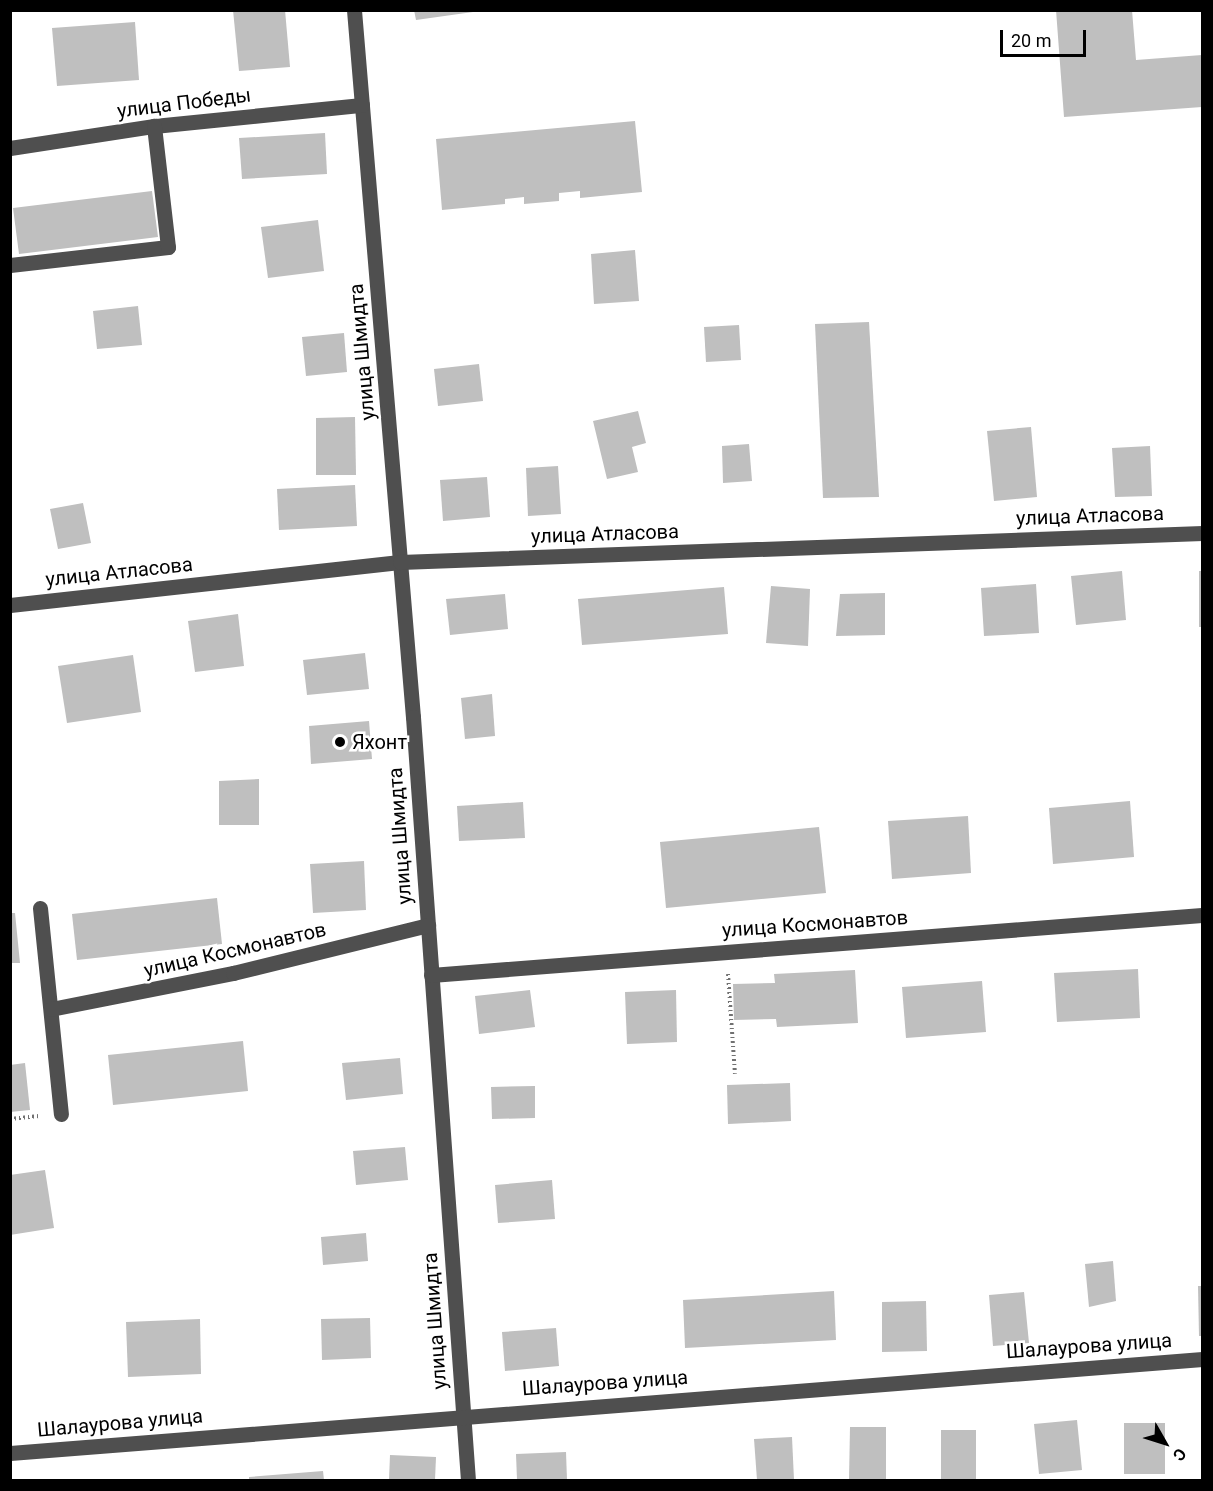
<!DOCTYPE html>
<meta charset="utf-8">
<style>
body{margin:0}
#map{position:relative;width:1213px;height:1491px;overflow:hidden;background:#fff;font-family:Roboto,sans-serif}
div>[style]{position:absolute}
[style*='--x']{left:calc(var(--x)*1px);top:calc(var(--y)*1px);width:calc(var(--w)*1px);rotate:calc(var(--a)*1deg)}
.building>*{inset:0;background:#bfbfbf}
.path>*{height:4px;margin-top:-2px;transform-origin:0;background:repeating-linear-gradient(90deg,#717171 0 1.5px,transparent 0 4.5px)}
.minor>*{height:15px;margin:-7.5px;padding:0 7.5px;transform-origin:7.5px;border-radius:7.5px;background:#4f4f4f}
.dots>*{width:16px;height:16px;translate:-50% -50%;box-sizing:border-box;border:3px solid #fff;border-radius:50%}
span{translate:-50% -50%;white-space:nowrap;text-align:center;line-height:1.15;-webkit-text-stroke:5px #fff;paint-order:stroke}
.street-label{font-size:20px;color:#000}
.poi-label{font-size:20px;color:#000}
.left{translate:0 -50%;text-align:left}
.frame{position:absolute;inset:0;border:12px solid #000;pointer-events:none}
.north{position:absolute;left:1135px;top:1413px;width:60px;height:60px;-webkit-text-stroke:4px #fff;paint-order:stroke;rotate:129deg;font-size:16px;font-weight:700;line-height:24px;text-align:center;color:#000}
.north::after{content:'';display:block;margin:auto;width:21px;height:27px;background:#000;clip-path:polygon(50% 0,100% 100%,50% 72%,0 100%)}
.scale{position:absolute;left:1000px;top:30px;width:86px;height:27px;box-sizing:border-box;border:3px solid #000;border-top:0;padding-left:8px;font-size:18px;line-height:21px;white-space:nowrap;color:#000;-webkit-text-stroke:4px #fff;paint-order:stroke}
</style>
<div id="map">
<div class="building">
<i style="clip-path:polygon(233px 10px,285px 10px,290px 67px,239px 71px)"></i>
<i style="clip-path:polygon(414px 10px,473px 10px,473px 12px,416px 20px)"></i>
<i style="clip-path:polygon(1056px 10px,1132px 10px,1136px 60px,1202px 55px,1202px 107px,1064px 117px)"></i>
<i style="clip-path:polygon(135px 22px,139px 80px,57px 86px,52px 28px)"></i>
<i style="clip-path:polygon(635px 121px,642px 192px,580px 198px,580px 191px,559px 193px,559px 201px,524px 204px,524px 197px,505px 199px,505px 204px,442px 210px,436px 139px)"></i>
<i style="clip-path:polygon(325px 133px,327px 174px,242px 179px,239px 138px)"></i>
<i style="clip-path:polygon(152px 191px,158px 237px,19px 254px,13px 208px)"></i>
<i style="clip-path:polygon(318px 220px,324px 271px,268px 278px,261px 227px)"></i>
<i style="clip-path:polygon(635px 250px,639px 301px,594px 304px,591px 254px)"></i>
<i style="clip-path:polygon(138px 306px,142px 345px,97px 349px,93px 311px)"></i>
<i style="clip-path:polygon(869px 322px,879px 497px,823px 498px,815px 324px)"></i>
<i style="clip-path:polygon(739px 325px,741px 360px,706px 362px,704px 327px)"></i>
<i style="clip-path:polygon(344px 333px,347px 372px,306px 376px,302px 337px)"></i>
<i style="clip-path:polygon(479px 364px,483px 401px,438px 406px,434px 369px)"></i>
<i style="clip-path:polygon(638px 411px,646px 443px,632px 447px,638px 472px,607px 479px,593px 421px)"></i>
<i style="clip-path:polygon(355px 417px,356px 475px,316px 475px,316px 418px)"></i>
<i style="clip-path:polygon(1031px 427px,1037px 497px,994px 501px,987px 431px)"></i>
<i style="clip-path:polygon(749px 444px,752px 481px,723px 483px,722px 446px)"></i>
<i style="clip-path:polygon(1150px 446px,1152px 496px,1115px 497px,1112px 448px)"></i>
<i style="clip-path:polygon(558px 466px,561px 514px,528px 516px,526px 468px)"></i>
<i style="clip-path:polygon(487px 477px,490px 517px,443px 521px,440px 480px)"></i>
<i style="clip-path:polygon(355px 485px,357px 526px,279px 530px,277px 489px)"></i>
<i style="clip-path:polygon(83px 503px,91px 543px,58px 549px,50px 509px)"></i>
<i style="clip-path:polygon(1122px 571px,1126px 620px,1076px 625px,1071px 576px)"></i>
<i style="clip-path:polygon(1199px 571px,1202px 571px,1202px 627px,1199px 627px)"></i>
<i style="clip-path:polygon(1036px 584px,1039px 633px,984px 636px,981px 588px)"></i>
<i style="clip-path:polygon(771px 586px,810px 589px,808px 646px,766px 643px)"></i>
<i style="clip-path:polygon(724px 587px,728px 634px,582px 645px,578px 599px)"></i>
<i style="clip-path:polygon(885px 593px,885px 635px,836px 636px,840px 594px)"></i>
<i style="clip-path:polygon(505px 594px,508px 629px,450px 635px,446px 599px)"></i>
<i style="clip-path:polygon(238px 614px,244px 666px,195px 672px,188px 621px)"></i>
<i style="clip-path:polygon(365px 653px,369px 689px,307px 695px,303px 660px)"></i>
<i style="clip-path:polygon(133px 655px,141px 712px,67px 723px,58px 666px)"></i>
<i style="clip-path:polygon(492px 694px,495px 736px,465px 739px,461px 698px)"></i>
<i style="clip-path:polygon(369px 721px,372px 759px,311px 764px,309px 726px)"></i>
<i style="clip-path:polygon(259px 779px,259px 825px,219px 825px,219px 781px)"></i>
<i style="clip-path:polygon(1130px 801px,1134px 857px,1053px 864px,1049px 808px)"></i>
<i style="clip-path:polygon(523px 802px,525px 838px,459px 841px,457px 806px)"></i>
<i style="clip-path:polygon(968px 816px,971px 873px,892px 879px,888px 821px)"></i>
<i style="clip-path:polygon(819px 827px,826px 893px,666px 908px,660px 842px)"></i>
<i style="clip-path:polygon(364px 861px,366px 910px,313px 913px,310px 864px)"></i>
<i style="clip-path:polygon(217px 898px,222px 944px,77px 960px,72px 914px)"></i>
<i style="clip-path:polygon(10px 913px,15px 913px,20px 963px,10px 963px)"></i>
<i style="clip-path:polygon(1138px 969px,1140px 1018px,1057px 1022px,1054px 973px)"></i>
<i style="clip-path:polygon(855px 970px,858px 1023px,777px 1027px,776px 1019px,734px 1020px,733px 984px,775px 983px,774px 974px)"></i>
<i style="clip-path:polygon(982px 981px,986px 1032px,906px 1038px,902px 987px)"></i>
<i style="clip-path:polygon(530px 990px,535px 1027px,479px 1034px,475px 996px)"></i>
<i style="clip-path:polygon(676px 990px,677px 1042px,627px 1044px,625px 992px)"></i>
<i style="clip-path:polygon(243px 1041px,248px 1091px,113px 1105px,108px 1055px)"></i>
<i style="clip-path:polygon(400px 1058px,403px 1094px,346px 1100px,342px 1063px)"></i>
<i style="clip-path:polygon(25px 1063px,30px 1110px,10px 1112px,10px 1065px)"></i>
<i style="clip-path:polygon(790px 1083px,791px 1121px,728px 1124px,727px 1085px)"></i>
<i style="clip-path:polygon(535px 1086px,535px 1118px,492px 1119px,491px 1087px)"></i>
<i style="clip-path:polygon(405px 1147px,408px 1180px,356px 1185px,353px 1151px)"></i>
<i style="clip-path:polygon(45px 1170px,54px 1228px,10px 1235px,10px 1175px)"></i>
<i style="clip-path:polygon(552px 1180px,555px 1219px,498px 1223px,495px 1185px)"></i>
<i style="clip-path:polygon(366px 1233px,368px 1261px,323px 1265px,321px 1237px)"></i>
<i style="clip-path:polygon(1113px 1261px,1116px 1301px,1089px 1307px,1085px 1264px)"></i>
<i style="clip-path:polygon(1198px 1286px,1202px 1286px,1202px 1336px,1199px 1336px)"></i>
<i style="clip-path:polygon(834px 1291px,836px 1340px,685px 1348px,683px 1300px)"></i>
<i style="clip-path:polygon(1024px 1292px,1029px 1343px,993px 1346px,989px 1295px)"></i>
<i style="clip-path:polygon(926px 1301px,927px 1351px,882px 1352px,882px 1302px)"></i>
<i style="clip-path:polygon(370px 1318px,371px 1358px,322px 1360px,321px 1319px)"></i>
<i style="clip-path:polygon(200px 1319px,201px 1374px,128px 1377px,126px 1322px)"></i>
<i style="clip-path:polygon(556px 1328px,559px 1366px,505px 1371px,502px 1332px)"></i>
<i style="clip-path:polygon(1077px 1420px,1082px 1470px,1039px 1474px,1034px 1424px)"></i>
<i style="clip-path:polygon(1124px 1423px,1165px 1423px,1165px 1474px,1124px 1474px)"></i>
<i style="clip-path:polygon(850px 1427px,886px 1427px,886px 1480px,849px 1480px)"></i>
<i style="clip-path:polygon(941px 1430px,976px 1430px,976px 1480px,941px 1480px)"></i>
<i style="clip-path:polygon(792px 1437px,794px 1480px,757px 1480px,754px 1439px)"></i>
<i style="clip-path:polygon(566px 1452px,567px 1480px,517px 1480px,516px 1454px)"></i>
<i style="clip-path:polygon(390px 1455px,436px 1457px,435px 1480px,389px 1480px)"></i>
<i style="clip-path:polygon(323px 1471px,324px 1480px,249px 1480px,249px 1477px)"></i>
</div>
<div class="path">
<i style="--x:728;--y:974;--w:100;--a:86"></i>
<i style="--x:10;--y:1119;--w:29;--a:-6"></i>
</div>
<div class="minor">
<i style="--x:354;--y:10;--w:709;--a:85.23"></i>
<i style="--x:413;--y:717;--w:765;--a:85.88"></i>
<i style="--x:10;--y:148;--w:146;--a:-8.7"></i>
<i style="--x:154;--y:126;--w:209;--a:-5.8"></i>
<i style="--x:10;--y:265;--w:159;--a:-6.5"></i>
<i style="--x:168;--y:247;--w:122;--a:-96.6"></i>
<i style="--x:10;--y:605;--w:392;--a:-6.3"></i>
<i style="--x:400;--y:562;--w:803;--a:-2.07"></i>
<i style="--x:40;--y:908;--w:207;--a:84.2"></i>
<i style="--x:431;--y:975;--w:773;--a:-4.45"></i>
<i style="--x:51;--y:1009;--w:186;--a:-11.2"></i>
<i style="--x:233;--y:973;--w:201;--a:-13.8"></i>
<i style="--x:10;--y:1453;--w:1196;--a:-4.51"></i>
</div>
<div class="dots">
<i style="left:340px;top:742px;background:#000"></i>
</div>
<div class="street-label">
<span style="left:184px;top:103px;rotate:-7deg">улица Победы</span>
<span style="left:362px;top:352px;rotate:-95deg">улица Шмидта</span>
<span style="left:1090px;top:516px;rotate:-2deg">улица Атласова</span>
<span style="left:605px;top:534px;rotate:-2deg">улица Атласова</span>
<span style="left:119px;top:572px;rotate:-6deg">улица Атласова</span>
<span style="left:400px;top:836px;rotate:-94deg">улица Шмидта</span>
<span style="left:815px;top:924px;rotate:-4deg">улица Космонавтов</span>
<span style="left:235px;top:950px;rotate:-13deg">улица Космонавтов</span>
<span style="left:435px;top:1321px;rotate:-94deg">улица Шмидта</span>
<span style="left:1089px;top:1346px;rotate:-4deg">Шалаурова улица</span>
<span style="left:605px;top:1383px;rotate:-4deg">Шалаурова улица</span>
<span style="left:120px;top:1423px;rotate:-5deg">Шалаурова улица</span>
</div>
<div class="poi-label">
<span class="left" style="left:352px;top:742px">Яхонт</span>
</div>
<div class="frame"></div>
<div class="north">С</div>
<div class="scale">20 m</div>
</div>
